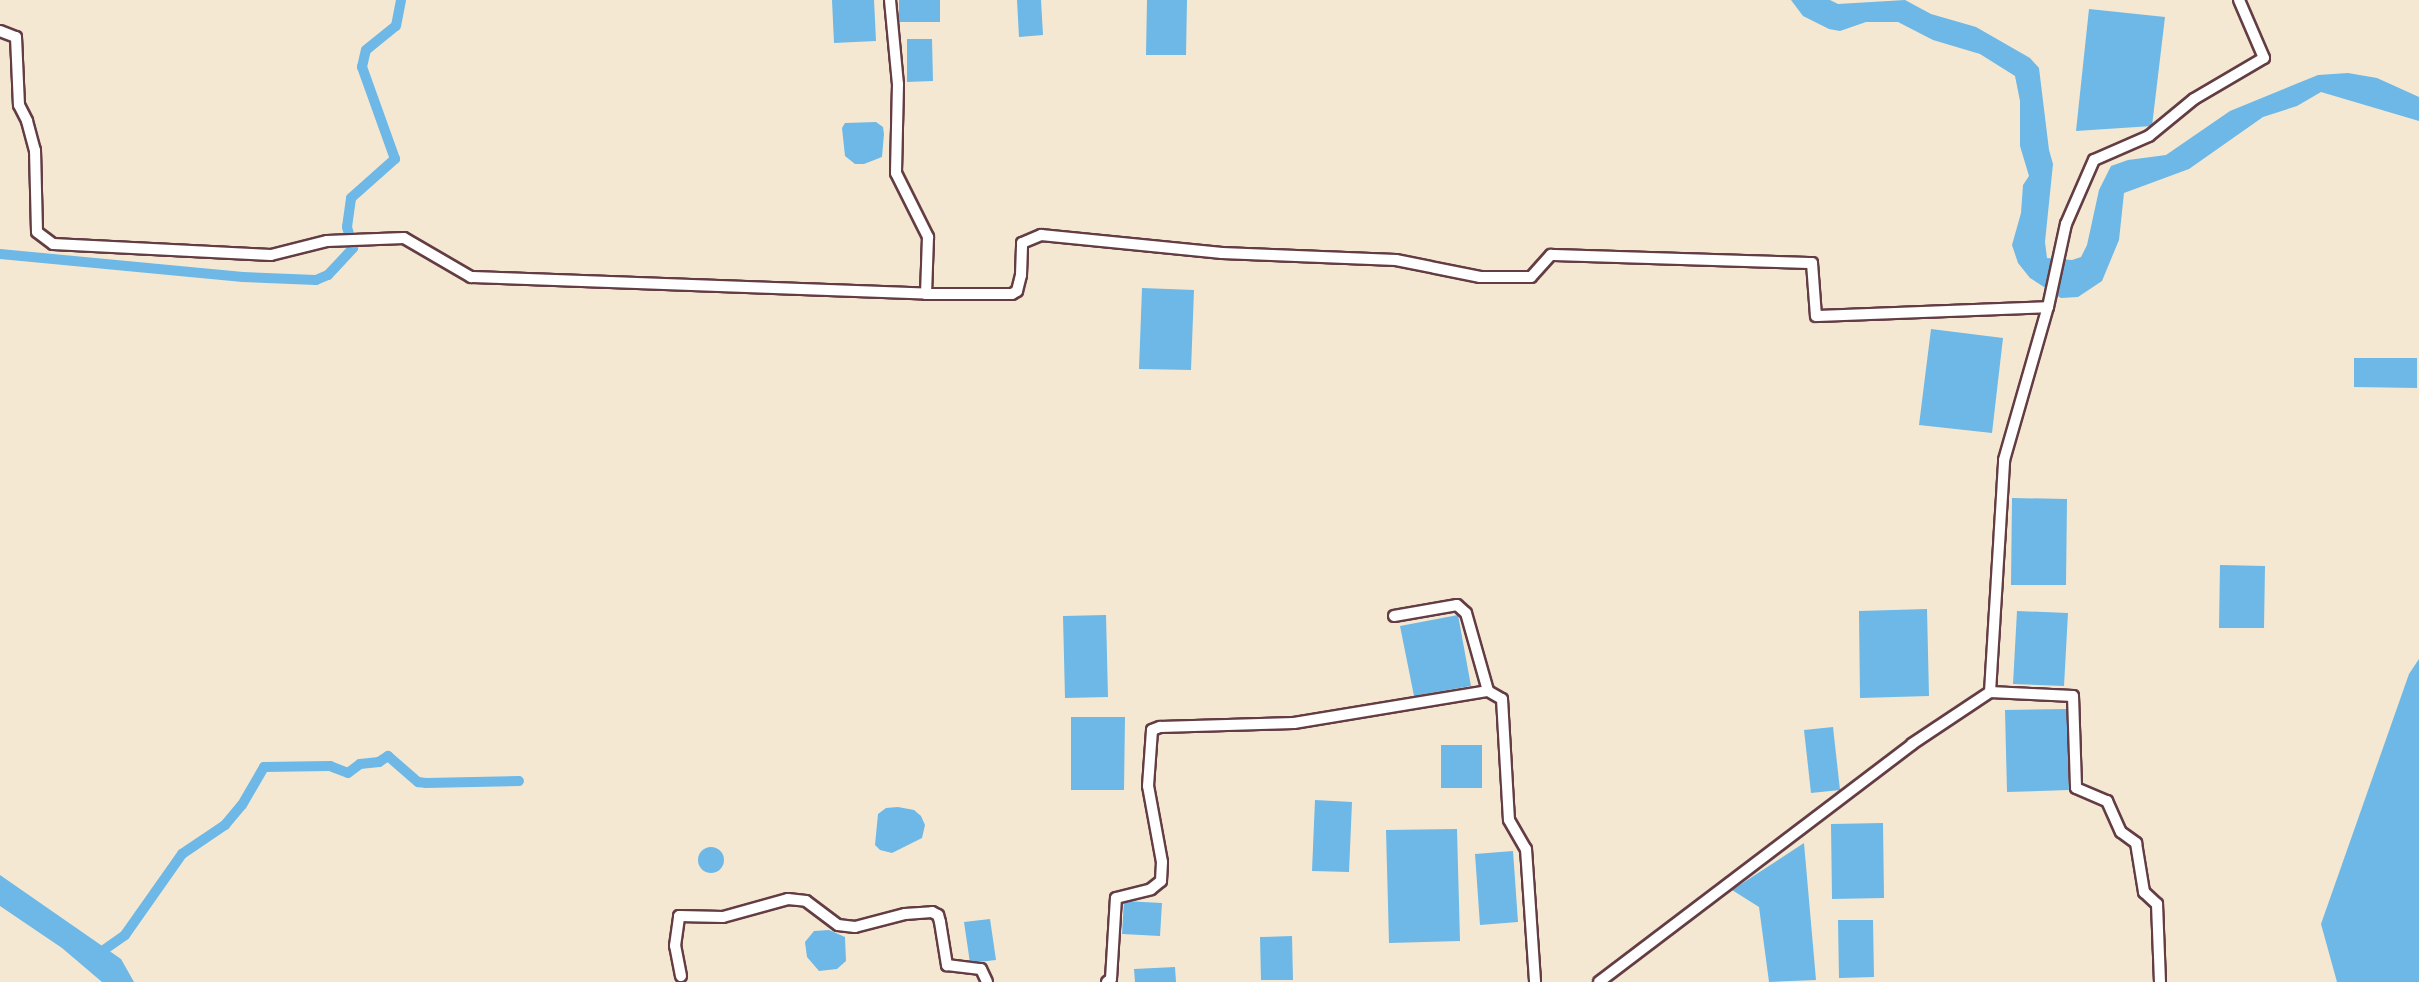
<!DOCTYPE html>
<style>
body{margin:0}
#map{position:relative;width:2419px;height:982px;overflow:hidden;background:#f5e8d2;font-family:Pangolin,sans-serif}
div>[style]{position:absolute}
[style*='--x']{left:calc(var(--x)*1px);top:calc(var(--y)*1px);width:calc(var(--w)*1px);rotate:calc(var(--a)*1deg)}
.water>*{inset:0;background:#6db8e6}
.round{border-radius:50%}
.canal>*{height:10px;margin:-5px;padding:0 5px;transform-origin:5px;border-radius:5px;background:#6db8e6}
.roads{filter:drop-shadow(2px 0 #643d44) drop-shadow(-2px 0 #643d44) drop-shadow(0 2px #643d44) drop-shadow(0 -2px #643d44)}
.minor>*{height:10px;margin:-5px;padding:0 5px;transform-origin:5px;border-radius:5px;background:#fff}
span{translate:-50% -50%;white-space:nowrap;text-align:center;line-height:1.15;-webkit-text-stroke:7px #fbf7ec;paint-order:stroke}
</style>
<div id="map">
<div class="water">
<i style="clip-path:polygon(832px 0,874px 0,876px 41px,834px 43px)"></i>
<i style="clip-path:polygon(899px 0,940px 0,940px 22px,899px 22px)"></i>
<i style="clip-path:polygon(1017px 0,1041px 0,1043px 35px,1019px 37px)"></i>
<i style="clip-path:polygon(1147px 0,1187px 0,1186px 55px,1146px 55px)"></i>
<i style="clip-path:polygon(1791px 0,1830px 0,1838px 4px,1905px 0,1931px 14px,1976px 27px,2030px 58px,2039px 68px,2049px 150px,2053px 164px,2045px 242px,2047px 258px,2072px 260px,2081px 257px,2087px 245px,2099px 190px,2111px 166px,2128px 160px,2166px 155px,2230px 111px,2318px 75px,2348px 73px,2377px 78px,2419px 97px,2419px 121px,2321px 92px,2297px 106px,2263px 117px,2189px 169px,2124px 193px,2119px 240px,2102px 281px,2078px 297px,2061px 298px,2030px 278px,2018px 263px,2012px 245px,2021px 213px,2023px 185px,2029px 176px,2020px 146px,2020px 101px,2015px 76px,1980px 54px,1933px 40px,1898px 22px,1866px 22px,1840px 31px,1829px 29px,1803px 16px)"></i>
<i style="clip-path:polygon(2089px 9px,2165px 17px,2152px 126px,2076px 131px)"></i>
<i style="clip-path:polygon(907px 39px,932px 39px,933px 81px,907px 82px)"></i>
<i style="clip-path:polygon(876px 122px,883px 127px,884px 134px,882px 157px,864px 164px,855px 164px,845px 156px,842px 128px,845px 123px)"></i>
<i style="clip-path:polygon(1142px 288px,1194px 290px,1191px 370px,1139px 369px)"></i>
<i style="clip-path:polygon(1931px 329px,2003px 338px,1992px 433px,1919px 425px)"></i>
<i style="clip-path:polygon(2354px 358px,2417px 358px,2417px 388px,2354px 387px)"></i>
<i style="clip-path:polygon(2012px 498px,2067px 499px,2066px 585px,2011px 585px)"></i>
<i style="clip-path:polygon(2220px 565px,2265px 566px,2264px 628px,2219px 628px)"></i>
<i style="clip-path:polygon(1927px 609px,1929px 696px,1860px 698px,1859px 611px)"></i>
<i style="clip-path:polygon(2017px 611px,2068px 613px,2064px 686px,2013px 684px)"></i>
<i style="clip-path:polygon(1106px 615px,1108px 697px,1065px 698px,1063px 616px)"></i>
<i style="clip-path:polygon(1458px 615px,1471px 686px,1414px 696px,1400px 626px)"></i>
<i style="clip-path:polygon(2419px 659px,2419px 982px,2337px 982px,2321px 924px,2409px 674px)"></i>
<i style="clip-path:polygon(2067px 709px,2069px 790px,2007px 792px,2005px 710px)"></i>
<i style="clip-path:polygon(1071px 717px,1125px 717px,1124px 790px,1071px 790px)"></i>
<i style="clip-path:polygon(1833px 727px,1840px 790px,1811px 793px,1804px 730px)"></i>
<i style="clip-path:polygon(1441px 745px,1482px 745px,1482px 788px,1441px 788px)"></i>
<i style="clip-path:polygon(1315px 800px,1352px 802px,1349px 872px,1312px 871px)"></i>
<i style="clip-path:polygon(898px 807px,914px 810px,921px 816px,925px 825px,922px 838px,892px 853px,880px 850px,875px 845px,878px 814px,886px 808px)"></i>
<i style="clip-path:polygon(1883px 823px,1884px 898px,1832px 899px,1831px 824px)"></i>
<i style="clip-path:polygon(1457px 829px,1460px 941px,1389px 943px,1386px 830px)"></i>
<i style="clip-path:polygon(1804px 843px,1816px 980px,1769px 982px,1759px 907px,1732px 890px)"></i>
<i class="round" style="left:698px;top:847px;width:26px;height:26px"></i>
<i style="clip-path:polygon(1513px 851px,1518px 922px,1480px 925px,1475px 854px)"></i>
<i style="clip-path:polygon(0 875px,121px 959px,134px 982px,102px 982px,62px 948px,0 906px)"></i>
<i style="clip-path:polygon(1124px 901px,1162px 903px,1160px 936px,1122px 934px)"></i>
<i style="clip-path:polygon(990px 919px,996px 960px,970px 963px,964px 922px)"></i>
<i style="clip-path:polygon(1838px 920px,1873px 920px,1874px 977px,1839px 978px)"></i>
<i style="clip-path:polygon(829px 930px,845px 937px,846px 961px,837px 969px,819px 971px,807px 957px,805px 942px,814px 931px)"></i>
<i style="clip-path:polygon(1292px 936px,1293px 980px,1261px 980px,1260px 937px)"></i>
<i style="clip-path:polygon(1175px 967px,1176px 982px,1135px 982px,1134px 969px)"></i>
</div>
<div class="canal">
<i style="--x:0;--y:254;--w:244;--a:5.4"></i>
<i style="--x:243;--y:277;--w:73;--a:2.4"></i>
<i style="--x:316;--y:280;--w:13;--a:-23"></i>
<i style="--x:328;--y:275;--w:37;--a:-47"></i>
<i style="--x:353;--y:248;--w:22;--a:-106"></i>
<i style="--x:347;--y:227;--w:29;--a:-82"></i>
<i style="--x:351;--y:198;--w:59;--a:-41.6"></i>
<i style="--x:395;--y:159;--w:98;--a:-109.7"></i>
<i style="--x:362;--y:67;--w:17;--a:-77"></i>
<i style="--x:366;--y:50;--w:38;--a:-39"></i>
<i style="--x:396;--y:26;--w:26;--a:-79"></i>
<i style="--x:98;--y:954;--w:33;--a:-35"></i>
<i style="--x:125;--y:935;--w:99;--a:-54.9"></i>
<i style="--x:182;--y:854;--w:52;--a:-34"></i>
<i style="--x:225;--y:825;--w:26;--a:-50"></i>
<i style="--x:242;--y:805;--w:44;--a:-59.9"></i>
<i style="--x:264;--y:767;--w:66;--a:-0.9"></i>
<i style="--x:330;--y:766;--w:19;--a:21"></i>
<i style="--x:348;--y:773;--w:15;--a:-37"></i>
<i style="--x:360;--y:764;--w:19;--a:-6"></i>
<i style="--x:379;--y:762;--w:11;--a:-34"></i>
<i style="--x:388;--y:756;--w:40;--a:41"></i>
<i style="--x:418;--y:782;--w:8;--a:7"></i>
<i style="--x:426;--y:783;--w:93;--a:-1.2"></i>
</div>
<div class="roads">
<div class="minor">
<i style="--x:890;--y:0;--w:84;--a:84.6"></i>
<i style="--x:898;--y:84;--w:89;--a:91.3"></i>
<i style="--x:896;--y:173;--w:72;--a:63.4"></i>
<i style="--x:928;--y:237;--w:57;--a:92"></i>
<i style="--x:926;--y:294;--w:86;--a:0"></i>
<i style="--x:1012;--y:294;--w:6;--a:-31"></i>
<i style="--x:1017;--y:291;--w:16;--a:-76"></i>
<i style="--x:1021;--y:275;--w:32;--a:-88"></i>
<i style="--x:1022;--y:243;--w:21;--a:-23"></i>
<i style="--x:1041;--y:235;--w:182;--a:5.7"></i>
<i style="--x:1222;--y:253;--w:174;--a:2.3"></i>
<i style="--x:1396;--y:260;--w:86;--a:11.4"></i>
<i style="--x:1480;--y:277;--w:51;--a:0"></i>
<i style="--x:1531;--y:277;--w:30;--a:-48"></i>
<i style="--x:1551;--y:255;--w:261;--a:1.8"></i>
<i style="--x:1812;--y:263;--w:53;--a:85.7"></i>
<i style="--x:1816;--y:316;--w:232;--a:-2.2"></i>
<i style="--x:0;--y:31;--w:17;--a:21"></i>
<i style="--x:16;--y:37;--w:68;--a:87.5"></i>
<i style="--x:19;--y:105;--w:18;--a:63"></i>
<i style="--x:27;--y:121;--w:30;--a:75"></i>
<i style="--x:35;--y:150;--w:82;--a:88.6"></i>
<i style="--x:37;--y:232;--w:20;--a:37"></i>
<i style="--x:53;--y:244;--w:218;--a:2.9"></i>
<i style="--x:271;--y:255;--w:58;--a:-14"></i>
<i style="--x:327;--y:241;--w:77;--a:-2.2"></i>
<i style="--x:404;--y:238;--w:78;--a:30.2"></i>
<i style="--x:471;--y:277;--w:455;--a:2.1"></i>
<i style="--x:1394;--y:616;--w:64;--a:-9.9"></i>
<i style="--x:1457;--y:605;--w:12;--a:42"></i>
<i style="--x:1466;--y:613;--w:81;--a:74.2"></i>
<i style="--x:1488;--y:691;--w:16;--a:30"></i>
<i style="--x:1502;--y:699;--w:121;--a:86.7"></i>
<i style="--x:1509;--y:820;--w:34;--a:60"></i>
<i style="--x:1526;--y:849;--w:133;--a:86.1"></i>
<i style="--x:1990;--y:692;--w:83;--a:2.8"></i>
<i style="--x:2073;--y:696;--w:92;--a:88.1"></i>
<i style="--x:2076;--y:788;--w:34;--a:23"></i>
<i style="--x:2107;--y:801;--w:34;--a:66"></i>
<i style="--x:2121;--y:832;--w:19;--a:36"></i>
<i style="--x:2136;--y:843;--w:50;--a:80.7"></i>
<i style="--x:2144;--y:892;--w:18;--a:43"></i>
<i style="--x:2157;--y:904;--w:78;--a:87.8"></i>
<i style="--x:681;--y:976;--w:31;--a:-101"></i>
<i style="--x:675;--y:946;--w:30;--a:-82"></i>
<i style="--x:679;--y:916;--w:44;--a:1.3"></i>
<i style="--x:723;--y:917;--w:67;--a:-15.5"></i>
<i style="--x:788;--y:899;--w:18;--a:6"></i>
<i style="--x:806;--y:901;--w:40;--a:37"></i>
<i style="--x:838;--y:925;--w:17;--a:7"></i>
<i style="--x:855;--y:927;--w:52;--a:-14.6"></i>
<i style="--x:905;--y:914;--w:27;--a:-4"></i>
<i style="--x:932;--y:912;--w:7;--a:27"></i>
<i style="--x:938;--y:915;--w:7;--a:74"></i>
<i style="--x:940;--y:922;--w:44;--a:80.8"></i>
<i style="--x:947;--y:965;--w:34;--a:7"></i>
<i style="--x:981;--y:969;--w:14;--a:65"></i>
<i style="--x:1107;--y:982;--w:5;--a:-37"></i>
<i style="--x:1111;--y:979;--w:81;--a:-86.5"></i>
<i style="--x:1116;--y:898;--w:36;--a:-14"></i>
<i style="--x:1151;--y:889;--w:13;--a:-39"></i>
<i style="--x:1161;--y:881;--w:19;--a:-87"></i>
<i style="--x:1162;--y:862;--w:77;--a:-100.4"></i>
<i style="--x:1148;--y:786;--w:56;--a:-85.9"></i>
<i style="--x:1152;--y:730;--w:9;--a:-21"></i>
<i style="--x:1160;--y:727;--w:134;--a:-1.7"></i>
<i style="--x:1294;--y:723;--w:197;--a:-9.4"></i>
<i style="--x:1599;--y:982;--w:393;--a:-37.2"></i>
<i style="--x:1912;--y:744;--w:94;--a:-33.7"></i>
<i style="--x:1990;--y:692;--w:232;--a:-86.5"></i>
<i style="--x:2004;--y:460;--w:159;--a:-74"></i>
<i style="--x:2048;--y:307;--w:85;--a:-77.8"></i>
<i style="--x:2066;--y:224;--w:70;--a:-66.4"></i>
<i style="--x:2094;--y:160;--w:60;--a:-23.6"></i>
<i style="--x:2149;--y:136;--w:58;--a:-39.4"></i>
<i style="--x:2194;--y:99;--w:81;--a:-30.4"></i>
<i style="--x:2264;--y:58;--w:63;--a:-113.3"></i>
</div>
</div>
</div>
